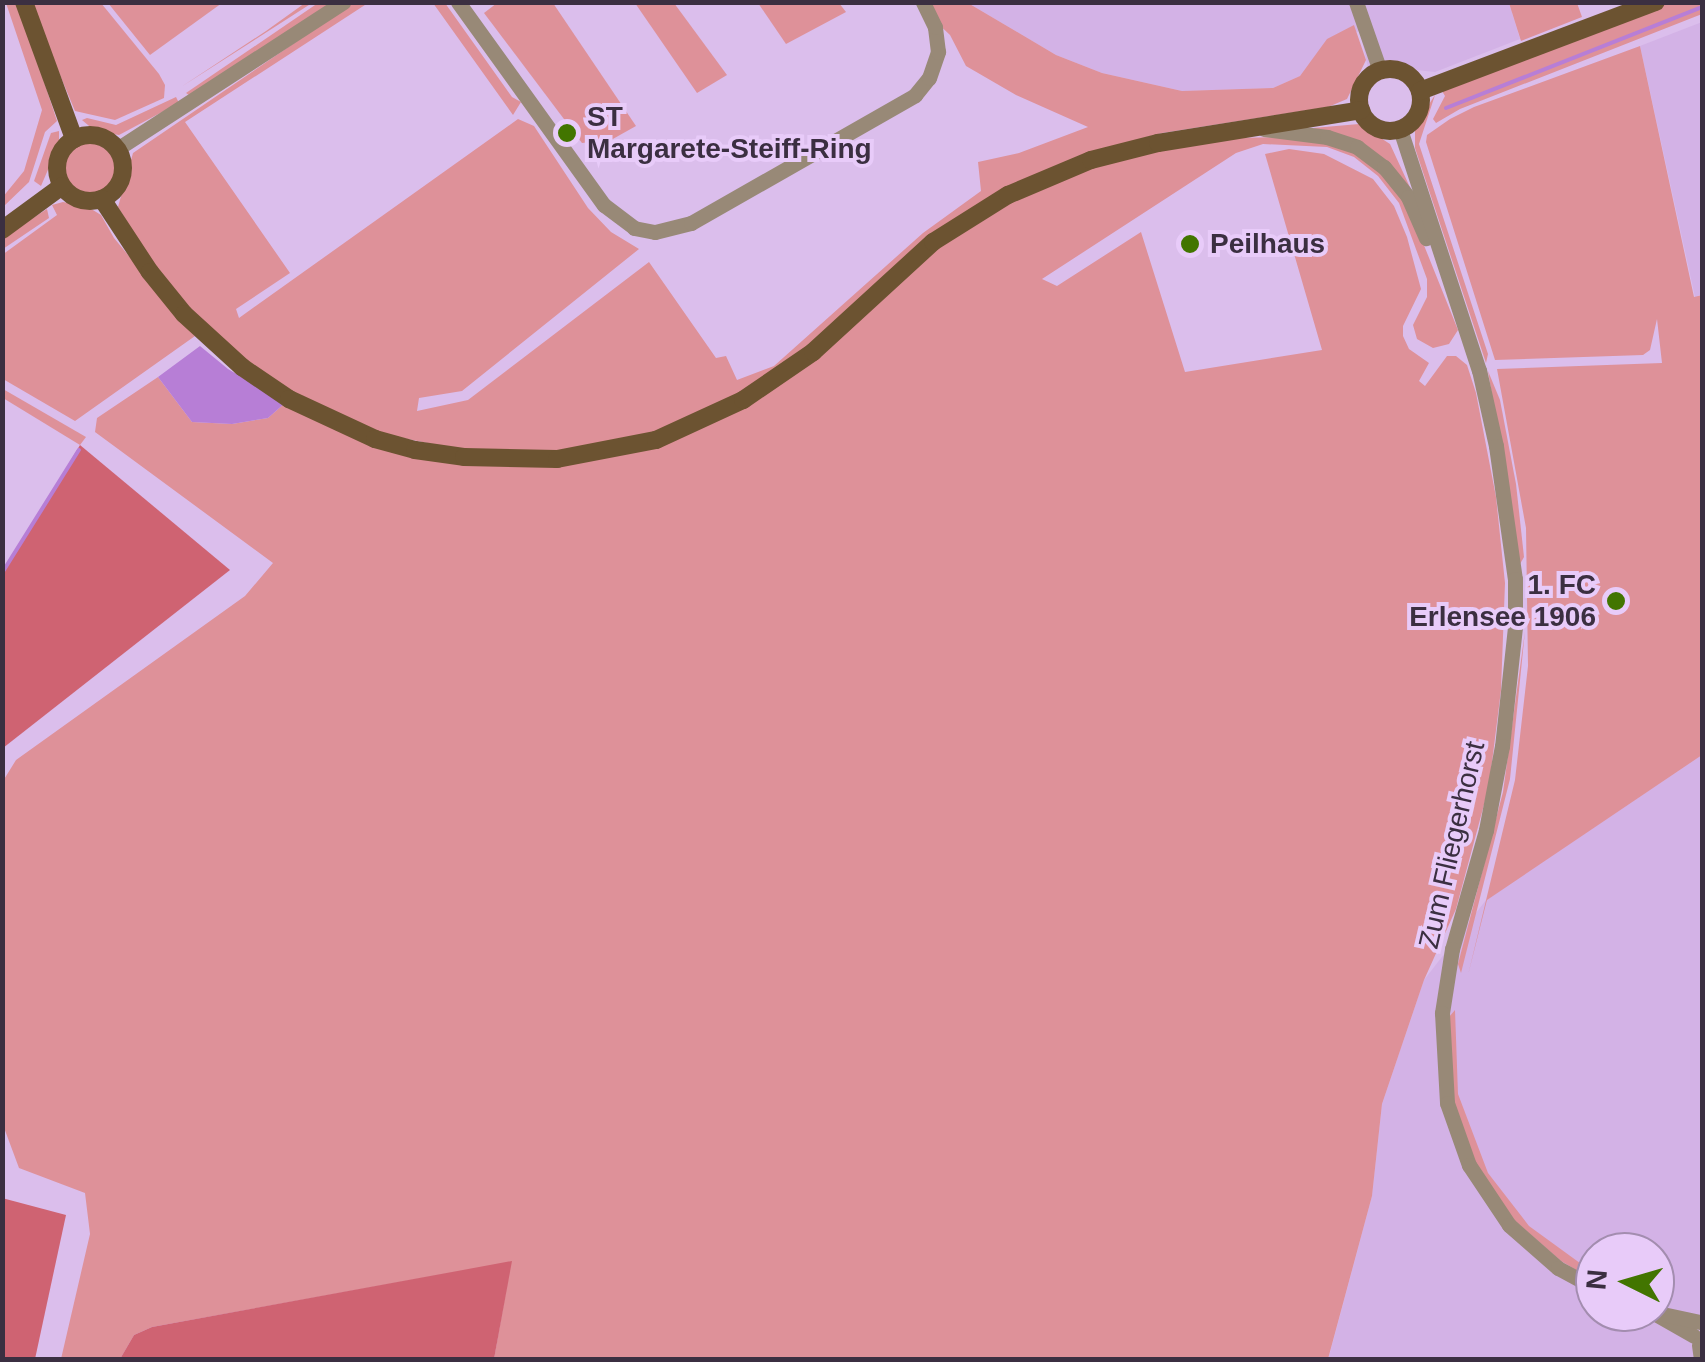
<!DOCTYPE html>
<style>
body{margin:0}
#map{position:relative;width:1705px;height:1362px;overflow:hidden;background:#dbbeec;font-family:Helvetica,sans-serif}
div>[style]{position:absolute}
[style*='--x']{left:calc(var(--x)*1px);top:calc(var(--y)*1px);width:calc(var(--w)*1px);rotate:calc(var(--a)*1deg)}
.built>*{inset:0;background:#d3b2e6}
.green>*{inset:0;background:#de9199}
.round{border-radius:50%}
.forest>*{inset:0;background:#cf6372}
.water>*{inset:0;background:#b77ed6}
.stream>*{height:4px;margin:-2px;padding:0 2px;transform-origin:2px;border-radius:2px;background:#b77ed6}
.minor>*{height:15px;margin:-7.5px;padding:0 7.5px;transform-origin:7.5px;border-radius:7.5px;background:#988977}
.major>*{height:18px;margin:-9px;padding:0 9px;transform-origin:9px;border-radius:9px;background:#6c5331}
.major>.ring{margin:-9px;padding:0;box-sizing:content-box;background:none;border:18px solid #6c5331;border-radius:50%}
.dots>*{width:28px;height:28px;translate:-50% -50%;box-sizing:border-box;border:5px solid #e8cbf9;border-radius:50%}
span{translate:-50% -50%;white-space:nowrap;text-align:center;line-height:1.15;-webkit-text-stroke:8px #e8cbf9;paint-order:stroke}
.poi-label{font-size:28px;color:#3b2f41;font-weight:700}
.left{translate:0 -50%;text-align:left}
.right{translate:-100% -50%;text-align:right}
.street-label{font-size:28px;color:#3b2f41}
.frame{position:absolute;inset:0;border:5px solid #3b2f41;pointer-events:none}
.north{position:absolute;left:1575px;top:1232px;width:100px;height:100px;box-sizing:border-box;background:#e8cbf9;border:2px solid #a38daf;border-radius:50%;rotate:275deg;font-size:28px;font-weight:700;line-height:40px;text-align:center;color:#3b2f41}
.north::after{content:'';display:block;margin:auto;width:35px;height:45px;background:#427500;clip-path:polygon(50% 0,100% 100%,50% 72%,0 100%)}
</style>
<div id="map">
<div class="built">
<i style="clip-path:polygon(968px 3px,1509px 3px,1520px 39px,1435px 72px,1416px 70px,1397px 61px,1368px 68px,1360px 31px,1328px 39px,1300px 76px,1273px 88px,1182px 91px,1102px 73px,1056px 55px)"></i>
<i style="clip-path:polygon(1702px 22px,1702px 294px,1695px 297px,1640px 46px)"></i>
<i style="clip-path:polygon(evenodd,1702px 755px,1702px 1359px,1328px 1360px,1372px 1196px,1382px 1104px,1424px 980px,1486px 900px,1702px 755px,1595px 1252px,1655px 1252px,1655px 1312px,1595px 1312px,1595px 1252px)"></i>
</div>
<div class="green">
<i style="clip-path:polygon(6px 3px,18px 3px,57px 121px,45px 132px,29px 182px,3px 207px,2px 198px,24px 171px,42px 110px)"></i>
<i style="clip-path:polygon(30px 3px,101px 3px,159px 74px,165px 85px,164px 98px,115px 120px,75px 111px)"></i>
<i style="clip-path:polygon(108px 3px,222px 3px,150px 55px)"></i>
<i style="clip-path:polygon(305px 3px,312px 3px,181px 87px,266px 31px)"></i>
<i style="clip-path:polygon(318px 3px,331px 3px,189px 95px,186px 93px)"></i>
<i style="clip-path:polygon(353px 3px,368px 3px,185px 122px,290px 273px,236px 309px,239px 318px,518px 119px,534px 126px,588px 208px,611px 232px,639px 249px,462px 391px,419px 398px,417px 411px,468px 400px,649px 262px,716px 358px,726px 356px,737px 380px,774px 366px,923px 233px,981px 191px,978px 162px,1019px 153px,1088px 127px,1016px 95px,966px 66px,950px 35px,916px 3px,968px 3px,1056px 55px,1102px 73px,1182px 91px,1273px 88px,1300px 76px,1327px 39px,1354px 25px,1366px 60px,1347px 99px,1328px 107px,1162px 133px,1095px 151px,1013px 184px,815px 342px,746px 391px,658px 431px,561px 452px,467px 451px,378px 433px,293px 393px,246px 361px,188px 307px,154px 266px,118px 207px,133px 153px)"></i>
<i style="clip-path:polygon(433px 3px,445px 3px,512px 97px,521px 102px,513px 115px)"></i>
<i style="clip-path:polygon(497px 3px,553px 3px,636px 126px,611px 140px,582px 143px,484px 13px)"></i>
<i style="clip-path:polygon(635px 3px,674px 3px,727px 75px,697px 93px)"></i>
<i style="clip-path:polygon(758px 3px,839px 3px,846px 12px,786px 44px)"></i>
<i style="clip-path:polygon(1509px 3px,1577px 3px,1582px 17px,1521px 41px)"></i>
<i style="clip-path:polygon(1669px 3px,1702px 3px,1702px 14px,1460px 109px,1436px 123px,1433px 119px,1445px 96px,1442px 91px)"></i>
<i style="clip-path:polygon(1640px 46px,1694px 297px,1702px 295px,1702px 755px,1487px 900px,1468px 975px,1515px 780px,1528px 666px,1526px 528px,1497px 369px,1662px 363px,1657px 319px,1650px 350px,1643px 355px,1495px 360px,1426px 142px,1427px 135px,1450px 119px,1474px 107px)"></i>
<i style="clip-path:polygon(1435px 95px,1419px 144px,1488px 354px,1486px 363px,1415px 148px,1415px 126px)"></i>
<i style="clip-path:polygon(176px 97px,179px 103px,119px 135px,95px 131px,82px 120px,87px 118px,116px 125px)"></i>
<i style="clip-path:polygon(1359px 124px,1390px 144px,1414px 196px,1388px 165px,1313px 128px)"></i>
<i style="clip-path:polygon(59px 131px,59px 144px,41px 186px,34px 181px,51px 133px)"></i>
<i style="clip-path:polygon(1289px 137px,1326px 140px,1356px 151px,1382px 169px,1405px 198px,1458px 330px,1449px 344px,1433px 348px,1417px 339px,1413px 325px,1427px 297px,1427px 279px,1399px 203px,1378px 176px,1354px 157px,1327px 147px,1263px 144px,1236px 153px,1042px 279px,1057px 286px,1141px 232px,1185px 372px,1322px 350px,1265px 154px,1289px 149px,1324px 154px,1373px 179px,1394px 206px,1407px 237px,1421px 289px,1403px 326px,1403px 336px,1409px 349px,1429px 363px,1419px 381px,1425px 386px,1447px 356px,1456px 356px,1467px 365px,1476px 393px,1496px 497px,1505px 583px,1501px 690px,1489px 786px,1456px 909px,1424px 980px,1382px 1104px,1372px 1196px,1328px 1359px,494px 1359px,511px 1262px,152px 1327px,134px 1335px,120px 1359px,61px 1359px,90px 1234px,85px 1193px,19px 1168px,3px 1125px,3px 781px,16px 760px,245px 596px,273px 563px,95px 432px,97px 418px,158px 377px,192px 422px,232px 424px,268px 418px,285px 403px,371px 443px,557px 465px,745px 407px,817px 358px,937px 248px,1011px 202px,1094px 165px,1160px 148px,1230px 138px)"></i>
<i class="round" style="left:63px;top:143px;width:52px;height:52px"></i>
<i style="clip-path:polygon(63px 202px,88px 207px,101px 215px,114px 238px,195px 336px,75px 421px,3px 379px,2px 255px,57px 215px,52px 205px)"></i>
<i style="clip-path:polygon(47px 209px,49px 218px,3px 249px,3px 237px)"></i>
<i style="clip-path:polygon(1488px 371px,1500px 400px,1516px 484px,1524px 557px,1520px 564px)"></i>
<i style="clip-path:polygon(3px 389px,86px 437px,80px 445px,3px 398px)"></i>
<i style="clip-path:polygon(1525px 631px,1510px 779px,1461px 973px,1458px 964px,1503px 792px)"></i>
<i style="clip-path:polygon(1455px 1010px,1458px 1094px,1488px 1173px,1529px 1226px,1595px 1274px,1595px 1281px,1561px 1261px,1514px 1220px,1474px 1161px,1453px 1100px,1449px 1017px)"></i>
</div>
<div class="forest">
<i style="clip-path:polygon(80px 445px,230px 570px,3px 748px,3px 574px)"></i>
<i style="clip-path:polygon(2px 1198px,66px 1215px,35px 1359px,3px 1359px)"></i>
<i style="clip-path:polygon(512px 1261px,494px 1359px,120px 1359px,134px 1335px,152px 1327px)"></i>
</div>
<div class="water">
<i style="clip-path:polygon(200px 346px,228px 369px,285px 403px,268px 418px,232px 424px,192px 422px,158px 377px)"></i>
</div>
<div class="stream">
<i style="--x:1446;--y:108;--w:275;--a:-21.5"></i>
<i style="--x:2;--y:573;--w:145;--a:-58"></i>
</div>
<div class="minor">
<i style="--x:458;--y:2;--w:250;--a:54.3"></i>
<i style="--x:604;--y:205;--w:38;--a:37"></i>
<i style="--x:634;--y:228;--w:21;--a:11"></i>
<i style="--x:655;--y:232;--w:37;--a:-14"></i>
<i style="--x:691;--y:223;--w:258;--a:-29.7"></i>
<i style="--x:915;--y:95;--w:22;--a:-51"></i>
<i style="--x:929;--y:78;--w:28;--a:-71"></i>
<i style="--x:938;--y:52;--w:25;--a:-97"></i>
<i style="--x:935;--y:27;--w:28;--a:-116"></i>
<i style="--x:1356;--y:2;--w:73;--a:70.8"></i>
<i style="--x:1264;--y:129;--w:64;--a:7.2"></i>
<i style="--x:1327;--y:137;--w:32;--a:18"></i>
<i style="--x:1357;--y:147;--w:34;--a:37"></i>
<i style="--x:1384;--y:167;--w:38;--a:51"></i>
<i style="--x:1408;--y:197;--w:45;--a:66.3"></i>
<i style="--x:1400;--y:129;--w:254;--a:71.9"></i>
<i style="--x:1479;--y:370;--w:78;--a:77.4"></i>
<i style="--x:1496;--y:446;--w:134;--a:81.9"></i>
<i style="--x:1515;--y:579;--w:48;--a:90"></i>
<i style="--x:1515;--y:627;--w:120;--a:96.2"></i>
<i style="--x:1502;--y:746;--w:86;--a:100.8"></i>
<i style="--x:1486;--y:830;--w:124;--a:105.9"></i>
<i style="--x:1452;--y:949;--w:65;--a:98.9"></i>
<i style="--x:1442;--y:1013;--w:90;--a:86.8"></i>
<i style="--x:1447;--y:1103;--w:66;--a:70.5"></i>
<i style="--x:1469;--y:1165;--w:72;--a:56.3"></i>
<i style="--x:1509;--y:1225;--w:65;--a:41.3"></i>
<i style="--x:1558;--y:1268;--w:42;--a:28.4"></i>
<i style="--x:117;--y:149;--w:270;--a:-33"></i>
<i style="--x:1652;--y:1312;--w:48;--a:29.7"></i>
<i style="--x:1658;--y:1313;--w:43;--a:12.1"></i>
<i style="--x:1699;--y:1345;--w:15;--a:82"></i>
</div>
<div class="major">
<i style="--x:24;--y:2;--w:146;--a:69.9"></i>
<i class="ring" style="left:1359px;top:69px;width:44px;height:44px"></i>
<i style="--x:1420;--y:91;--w:252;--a:-20.7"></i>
<i class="ring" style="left:57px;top:135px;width:48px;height:48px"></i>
<i style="--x:102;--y:199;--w:87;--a:56.7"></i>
<i style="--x:150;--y:272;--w:54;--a:51"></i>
<i style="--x:184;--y:314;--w:79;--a:42.4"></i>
<i style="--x:242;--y:367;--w:57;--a:34.2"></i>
<i style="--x:289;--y:399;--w:95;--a:24.9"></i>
<i style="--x:375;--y:439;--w:41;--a:15.4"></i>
<i style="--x:415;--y:450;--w:49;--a:8.1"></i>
<i style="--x:464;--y:457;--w:93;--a:1.2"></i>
<i style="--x:557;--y:459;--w:101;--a:-10.9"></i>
<i style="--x:656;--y:440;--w:96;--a:-24.7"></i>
<i style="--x:743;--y:400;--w:85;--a:-34.4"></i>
<i style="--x:813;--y:352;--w:163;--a:-42.5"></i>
<i style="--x:933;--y:242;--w:89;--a:-32.1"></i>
<i style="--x:1008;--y:195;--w:90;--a:-22.9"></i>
<i style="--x:1091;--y:160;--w:69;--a:-14.2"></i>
<i style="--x:1158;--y:143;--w:206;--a:-9.2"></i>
<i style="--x:2;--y:230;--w:74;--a:-36.3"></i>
</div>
<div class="dots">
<i style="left:567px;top:133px;background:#427500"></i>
<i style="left:1190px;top:244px;background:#427500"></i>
<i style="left:1616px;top:601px;background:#427500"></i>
</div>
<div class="poi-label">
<span class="left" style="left:587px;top:133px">ST<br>Margarete-Steiff-Ring</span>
<span class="left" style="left:1210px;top:244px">Peilhaus</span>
<span class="right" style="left:1596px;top:601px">1. FC<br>Erlensee 1906</span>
</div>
<div class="street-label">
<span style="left:1452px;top:845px;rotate:-77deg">Zum Fliegerhorst</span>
</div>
<div class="frame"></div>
<div class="north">N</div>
</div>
